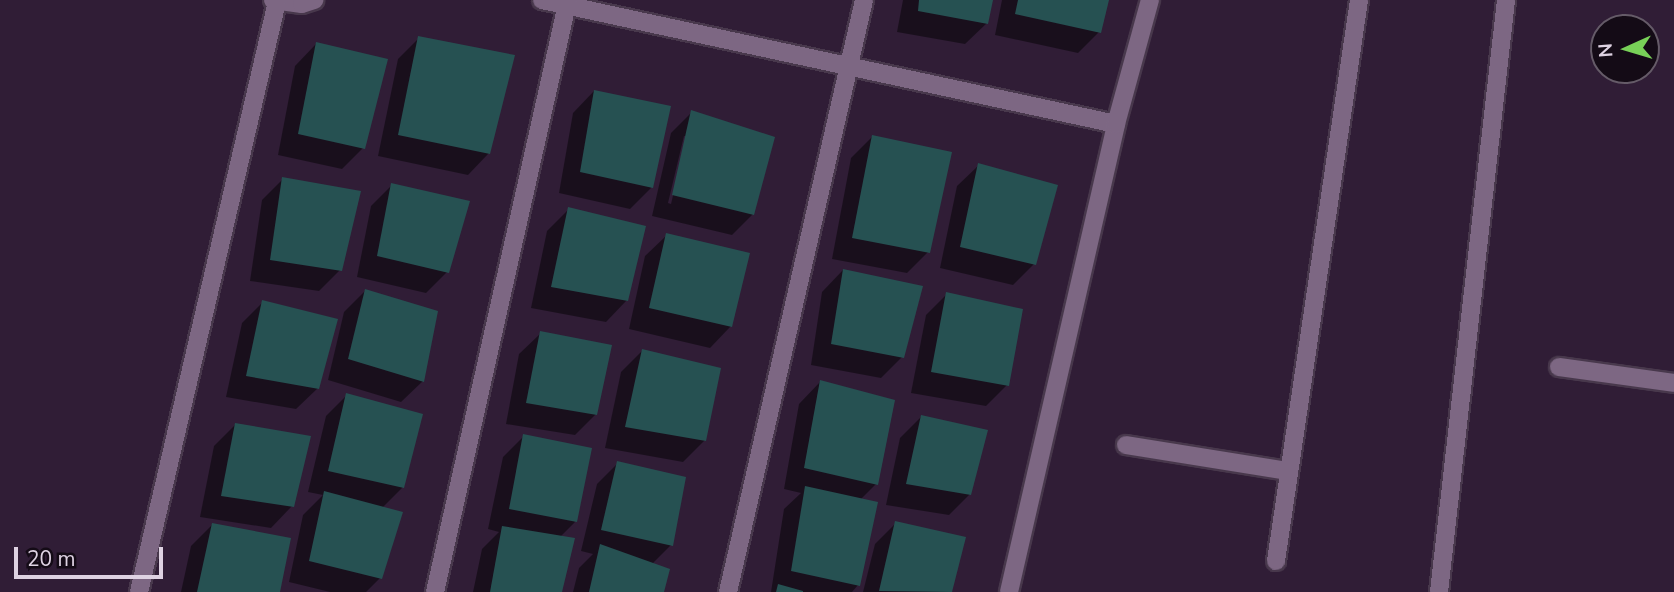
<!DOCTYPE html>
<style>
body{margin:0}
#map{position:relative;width:1674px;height:592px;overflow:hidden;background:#301d36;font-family:"Nunito Sans",sans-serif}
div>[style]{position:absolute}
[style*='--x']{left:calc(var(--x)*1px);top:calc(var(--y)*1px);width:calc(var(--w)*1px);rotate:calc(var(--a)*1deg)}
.shadow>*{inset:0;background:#0007}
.building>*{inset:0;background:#265152}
.roads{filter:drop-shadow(2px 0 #48384c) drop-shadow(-2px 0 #48384c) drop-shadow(0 2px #48384c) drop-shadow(0 -2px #48384c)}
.street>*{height:18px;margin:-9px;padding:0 9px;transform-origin:9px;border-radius:9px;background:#7d6783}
span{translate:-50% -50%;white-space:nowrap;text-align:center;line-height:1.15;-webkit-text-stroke:7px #140b16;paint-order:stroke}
.north{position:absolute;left:1590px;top:14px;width:70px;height:70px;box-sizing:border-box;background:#140b16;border:2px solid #655b68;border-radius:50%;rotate:266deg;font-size:19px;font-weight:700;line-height:28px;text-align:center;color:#ded2e2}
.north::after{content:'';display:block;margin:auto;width:24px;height:32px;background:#78d158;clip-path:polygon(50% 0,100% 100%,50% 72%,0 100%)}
.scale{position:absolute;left:14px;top:547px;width:149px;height:32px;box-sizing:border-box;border:4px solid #ded2e2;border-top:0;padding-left:9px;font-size:21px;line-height:24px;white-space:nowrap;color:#ded2e2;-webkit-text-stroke:5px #140b16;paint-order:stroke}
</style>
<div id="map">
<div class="shadow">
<i style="clip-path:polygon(903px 0,991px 0,987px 23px,965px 44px,897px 32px)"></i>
<i style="clip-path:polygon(1002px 0,1107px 0,1099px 32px,1078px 53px,995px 35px)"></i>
<i style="clip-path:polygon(419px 38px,489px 153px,468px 175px,378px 156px,398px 59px)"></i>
<i style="clip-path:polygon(316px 44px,363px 148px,342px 169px,278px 155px,295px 66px)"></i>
<i style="clip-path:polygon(594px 91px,651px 188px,630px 209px,559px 193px,573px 113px)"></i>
<i style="clip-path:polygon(evenodd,692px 112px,753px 214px,732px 235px,652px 216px,671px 133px,692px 112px,684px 136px,687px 136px,671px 204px,668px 203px,684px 136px)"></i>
<i style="clip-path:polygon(872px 137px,928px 252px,907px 273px,832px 259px,851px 158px)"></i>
<i style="clip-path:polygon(979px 165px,1034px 264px,1013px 285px,940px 268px,957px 186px)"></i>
<i style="clip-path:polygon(283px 179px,340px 270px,319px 291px,250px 281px,262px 200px)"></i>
<i style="clip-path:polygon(392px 185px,447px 272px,426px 293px,357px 277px,371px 206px)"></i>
<i style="clip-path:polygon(569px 209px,627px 300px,606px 322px,531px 308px,547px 231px)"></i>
<i style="clip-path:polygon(667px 235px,731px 326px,710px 348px,629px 329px,645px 256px)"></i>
<i style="clip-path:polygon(843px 270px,902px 357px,881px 378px,811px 365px,822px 292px)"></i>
<i style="clip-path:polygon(365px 291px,423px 381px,401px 402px,328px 380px,344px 312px)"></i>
<i style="clip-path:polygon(947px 294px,1007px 385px,986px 406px,911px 393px,926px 315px)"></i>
<i style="clip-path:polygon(263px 302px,318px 388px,296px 409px,226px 397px,242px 323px)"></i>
<i style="clip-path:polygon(541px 333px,596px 414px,575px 435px,506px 424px,519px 354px)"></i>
<i style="clip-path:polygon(642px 351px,705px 440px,683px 462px,605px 448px,621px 372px)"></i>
<i style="clip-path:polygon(820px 382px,876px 484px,860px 500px,858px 585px,852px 592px,771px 592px,784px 509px,801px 493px,784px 489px,799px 404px)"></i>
<i style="clip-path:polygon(347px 395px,403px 487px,382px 508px,380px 578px,366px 592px,330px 592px,289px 582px,303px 515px,323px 495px,308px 492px,326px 416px)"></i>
<i style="clip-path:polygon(921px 417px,970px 494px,949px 515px,886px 505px,900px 438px)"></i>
<i style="clip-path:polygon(235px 425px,292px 506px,271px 528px,200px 517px,214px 446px)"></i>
<i style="clip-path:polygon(524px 436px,575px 522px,560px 537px,560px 592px,473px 592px,482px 549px,499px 532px,488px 529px,503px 457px)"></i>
<i style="clip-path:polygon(618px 463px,671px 545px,652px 564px,662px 592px,573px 592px,579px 568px,593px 554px,581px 551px,597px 484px)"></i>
<i style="clip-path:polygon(896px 523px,964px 538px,950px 592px,863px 592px,875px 544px)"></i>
<i style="clip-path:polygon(212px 525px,278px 592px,181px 592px,191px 546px)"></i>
</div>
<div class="building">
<i style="clip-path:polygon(919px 0,993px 0,988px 24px,918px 11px)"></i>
<i style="clip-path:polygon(1018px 0,1109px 0,1101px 33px,1015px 14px)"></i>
<i style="clip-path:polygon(418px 36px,515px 55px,490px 154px,398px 135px)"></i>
<i style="clip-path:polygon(316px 42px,388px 59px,365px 149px,298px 134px)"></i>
<i style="clip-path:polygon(594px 90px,671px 106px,653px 188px,580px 172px)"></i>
<i style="clip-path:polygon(691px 110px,775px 137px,754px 215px,672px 195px)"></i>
<i style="clip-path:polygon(872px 135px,952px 152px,930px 253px,852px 238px)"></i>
<i style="clip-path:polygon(978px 163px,1058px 185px,1036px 265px,960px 247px)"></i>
<i style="clip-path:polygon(282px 177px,361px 191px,342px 271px,270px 260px)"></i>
<i style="clip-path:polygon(391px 183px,470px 201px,449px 273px,377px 256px)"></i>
<i style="clip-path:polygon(568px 207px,646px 226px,628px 301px,551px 287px)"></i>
<i style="clip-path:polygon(666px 233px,750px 253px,732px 327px,649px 308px)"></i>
<i style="clip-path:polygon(843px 269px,923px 286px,904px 358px,831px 344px)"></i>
<i style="clip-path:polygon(365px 289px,438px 311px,424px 382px,348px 359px)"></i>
<i style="clip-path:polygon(946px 292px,1023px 309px,1009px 386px,931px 372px)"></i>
<i style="clip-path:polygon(262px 300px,338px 319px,319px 389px,246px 376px)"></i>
<i style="clip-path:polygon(540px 331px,612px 345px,597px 415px,526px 403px)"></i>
<i style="clip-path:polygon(642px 349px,721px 368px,706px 441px,625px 427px)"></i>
<i style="clip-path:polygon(820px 380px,895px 400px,878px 485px,804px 468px)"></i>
<i style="clip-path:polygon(346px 393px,423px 414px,404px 488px,328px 471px)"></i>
<i style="clip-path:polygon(921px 415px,988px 430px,971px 495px,906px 484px)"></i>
<i style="clip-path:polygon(235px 423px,311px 436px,294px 507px,221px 496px)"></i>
<i style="clip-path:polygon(523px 434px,592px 448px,577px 522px,509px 509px)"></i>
<i style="clip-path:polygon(617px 461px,686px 477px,673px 546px,601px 530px)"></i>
<i style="clip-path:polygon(805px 486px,878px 502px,860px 586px,791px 571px)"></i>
<i style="clip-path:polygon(324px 491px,403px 512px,382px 579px,309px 561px)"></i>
<i style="clip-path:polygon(895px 521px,966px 537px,952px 592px,879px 591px)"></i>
<i style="clip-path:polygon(212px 523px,291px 538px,280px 592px,197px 592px)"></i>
<i style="clip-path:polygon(502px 526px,575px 538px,562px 592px,490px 592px)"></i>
<i style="clip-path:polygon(600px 544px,670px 569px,664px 592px,589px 592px)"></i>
<i style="clip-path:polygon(778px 584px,803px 591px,803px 592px,776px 592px)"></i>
</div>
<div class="roads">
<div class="street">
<i style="--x:273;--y:0;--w:29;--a:8"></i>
<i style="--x:302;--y:4;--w:13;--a:-18"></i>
<i style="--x:542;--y:0;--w:587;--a:12.19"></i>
<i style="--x:1559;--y:367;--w:116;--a:7.9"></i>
<i style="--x:1126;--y:445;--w:165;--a:9.1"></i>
<i style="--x:1276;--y:561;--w:567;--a:-81.58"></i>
<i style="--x:139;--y:592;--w:606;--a:-76.84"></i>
<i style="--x:435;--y:592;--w:607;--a:-77.34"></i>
<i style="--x:728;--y:592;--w:607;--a:-77.06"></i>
<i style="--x:1009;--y:592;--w:480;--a:-77.1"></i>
<i style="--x:1116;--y:124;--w:129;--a:-74.7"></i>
<i style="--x:1439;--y:592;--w:596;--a:-83.54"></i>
</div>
</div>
<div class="north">N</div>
<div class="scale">20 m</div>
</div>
